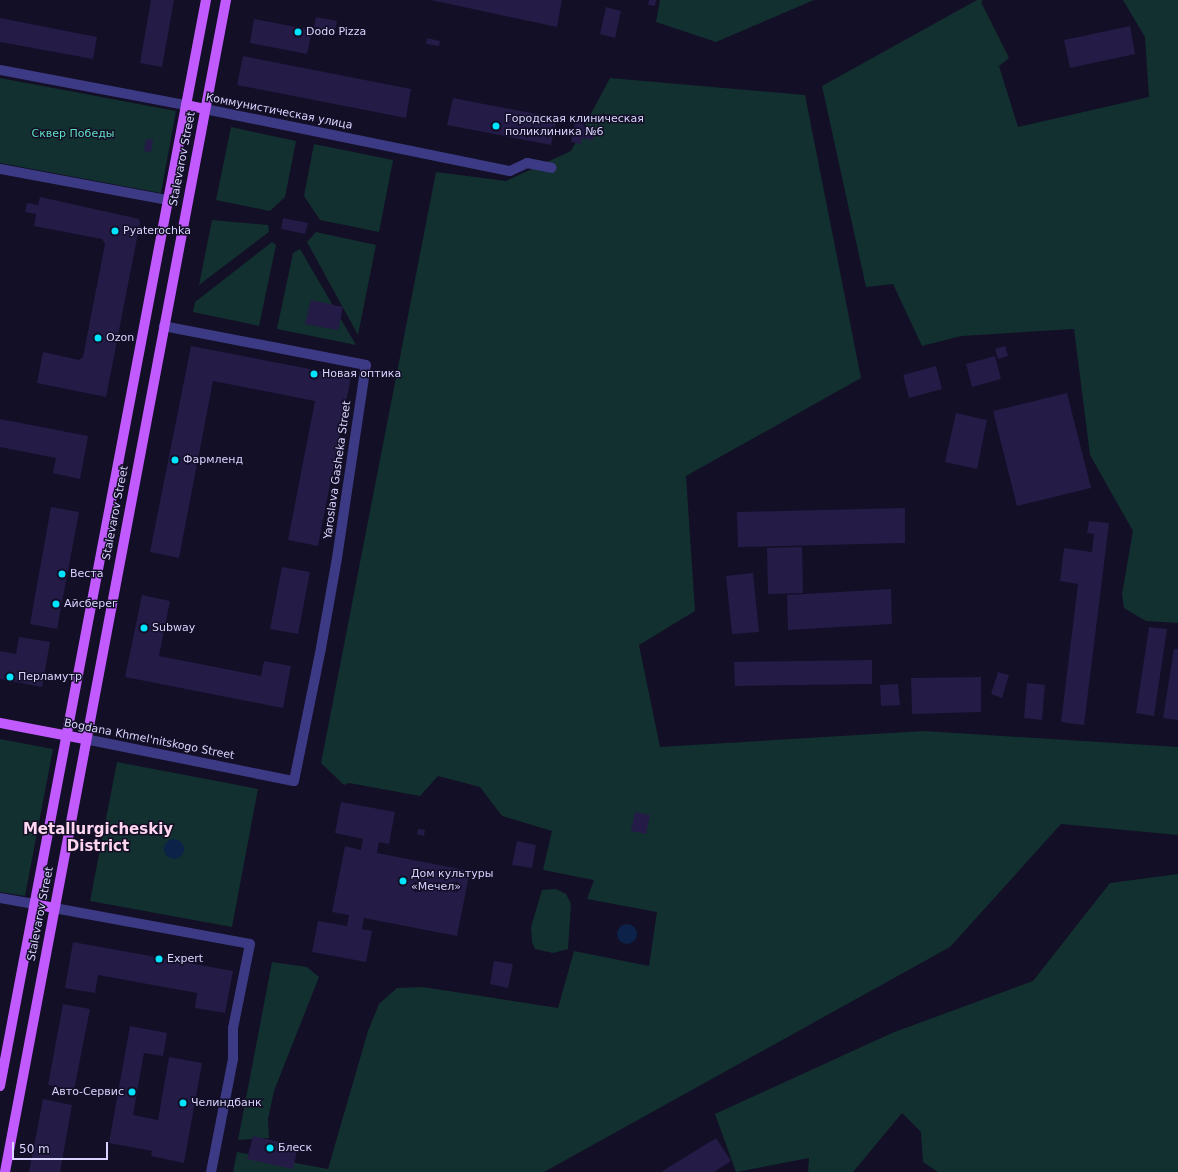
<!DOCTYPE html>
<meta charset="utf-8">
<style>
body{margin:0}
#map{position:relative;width:1178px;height:1172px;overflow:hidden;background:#130f26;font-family:"DejaVu Sans",sans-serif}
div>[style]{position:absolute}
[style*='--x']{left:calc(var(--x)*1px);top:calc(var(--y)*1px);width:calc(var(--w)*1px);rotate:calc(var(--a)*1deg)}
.green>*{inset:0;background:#12302f}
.water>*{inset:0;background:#0c2248}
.round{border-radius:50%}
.building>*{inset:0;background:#241b47}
.minor>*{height:10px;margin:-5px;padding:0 5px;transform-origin:5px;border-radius:5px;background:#3d3a85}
.major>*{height:10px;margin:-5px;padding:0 5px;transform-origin:5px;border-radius:5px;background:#c25bff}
.dots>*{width:11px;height:11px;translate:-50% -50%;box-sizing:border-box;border:2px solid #130f26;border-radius:50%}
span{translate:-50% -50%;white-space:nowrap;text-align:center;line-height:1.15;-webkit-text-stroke:3px #130f26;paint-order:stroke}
.poi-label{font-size:11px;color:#d9d4ff}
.left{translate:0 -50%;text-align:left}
.right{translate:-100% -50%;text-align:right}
.street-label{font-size:11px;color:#d9d4ff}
.park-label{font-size:11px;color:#5fe0c0}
.district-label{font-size:15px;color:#ffd6f0;font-weight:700}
.scale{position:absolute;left:12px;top:1142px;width:96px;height:18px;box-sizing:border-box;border:2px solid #d9d4ff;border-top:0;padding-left:5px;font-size:12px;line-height:14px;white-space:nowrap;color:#d9d4ff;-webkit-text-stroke:3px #130f26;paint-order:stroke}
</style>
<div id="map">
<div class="green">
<i style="clip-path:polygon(660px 0,814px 0,716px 42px,656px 22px)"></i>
<i style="clip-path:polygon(977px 0,983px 0,981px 2px,1009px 58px,999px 66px,1018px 127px,1149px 97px,1145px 37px,1123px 0,1178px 0,1178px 623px,1146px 621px,1124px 608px,1122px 594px,1133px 531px,1090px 455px,1074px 329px,961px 336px,922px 346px,893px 284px,866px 287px,822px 86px)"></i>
<i style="clip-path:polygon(0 78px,176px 111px,161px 193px,0 163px)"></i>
<i style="clip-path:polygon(610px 78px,805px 95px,861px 378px,686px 476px,695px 611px,639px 645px,660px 747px,924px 731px,1178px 747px,1178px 835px,1061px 824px,950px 947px,544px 1172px,233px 1172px,237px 1152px,328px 1169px,368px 1031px,379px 1004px,397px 988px,423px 987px,558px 1008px,574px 951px,649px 966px,657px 912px,587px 899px,594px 880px,543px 870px,552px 831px,502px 816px,480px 787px,438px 776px,420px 796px,349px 783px,344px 785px,321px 763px,436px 172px,506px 181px,571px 151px)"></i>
<i style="clip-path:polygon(231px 127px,296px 141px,285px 197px,270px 211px,216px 200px)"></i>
<i style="clip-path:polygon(314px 144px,393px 160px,379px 232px,320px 220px,304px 196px)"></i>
<i style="clip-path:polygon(212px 220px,268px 225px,269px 232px,199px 285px)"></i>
<i style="clip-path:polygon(316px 232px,376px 245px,358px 335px,307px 242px)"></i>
<i style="clip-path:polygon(272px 242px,276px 245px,259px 326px,193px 312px,195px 302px)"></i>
<i style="clip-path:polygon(300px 249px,356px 345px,277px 329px,293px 253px)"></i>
<i style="clip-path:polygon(0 739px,53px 749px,25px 896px,0 892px)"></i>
<i style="clip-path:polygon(117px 762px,258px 789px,232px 927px,90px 901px)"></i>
<i style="clip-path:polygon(1178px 874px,1178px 1172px,938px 1172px,923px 1162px,921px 1132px,902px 1113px,853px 1172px,808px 1172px,809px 1158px,736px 1172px,715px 1114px,892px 1033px,1033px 981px,1110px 883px)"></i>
<i style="clip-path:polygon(556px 889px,566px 894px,571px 904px,568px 949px,553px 953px,535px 949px,532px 942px,531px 927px,542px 890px)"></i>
<i style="clip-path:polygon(272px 962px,307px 967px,319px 977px,274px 1091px,268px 1119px,269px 1138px,238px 1140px)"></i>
</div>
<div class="water">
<i class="round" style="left:164px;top:839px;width:20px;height:20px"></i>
<i class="round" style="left:617px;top:924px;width:20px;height:20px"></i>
</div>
<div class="building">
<i style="clip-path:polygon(151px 0,174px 0,162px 67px,140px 63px)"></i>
<i style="clip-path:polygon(431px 0,562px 0,557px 27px)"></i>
<i style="clip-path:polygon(649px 0,656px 0,655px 6px,648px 5px)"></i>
<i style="clip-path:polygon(606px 7px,621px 11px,615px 38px,600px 34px)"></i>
<i style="clip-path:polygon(316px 17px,337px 21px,335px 31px,314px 27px)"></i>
<i style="clip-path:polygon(0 18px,97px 37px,93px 59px,0 42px)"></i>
<i style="clip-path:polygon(254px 19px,312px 30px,307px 54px,250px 43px)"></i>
<i style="clip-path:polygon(1130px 26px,1135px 54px,1070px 68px,1064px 40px)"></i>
<i style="clip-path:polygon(427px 38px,440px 41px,439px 46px,426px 44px)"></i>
<i style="clip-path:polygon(243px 56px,411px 89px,406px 118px,237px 85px)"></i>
<i style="clip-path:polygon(453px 98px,557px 118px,551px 145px,447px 125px)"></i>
<i style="clip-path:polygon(576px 117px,585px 120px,584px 126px,595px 128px,593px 140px,582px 138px,581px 144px,571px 142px)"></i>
<i style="clip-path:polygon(146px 139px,153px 140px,151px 152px,144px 151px)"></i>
<i style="clip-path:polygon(40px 197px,139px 219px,140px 223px,106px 397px,37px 383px,43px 352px,79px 360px,83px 357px,105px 244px,102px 239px,34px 226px,36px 214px,25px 212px,27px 203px,38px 205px)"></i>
<i style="clip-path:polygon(283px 218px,308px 223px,305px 234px,281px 229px)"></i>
<i style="clip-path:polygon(311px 300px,343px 307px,338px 330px,305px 324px)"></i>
<i style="clip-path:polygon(191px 346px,351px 377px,318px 546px,288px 540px,315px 401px,213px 381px,179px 558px,150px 552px)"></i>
<i style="clip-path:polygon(1005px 346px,1008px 356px,998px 359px,995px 349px)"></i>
<i style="clip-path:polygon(995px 356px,1001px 379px,972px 387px,966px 364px)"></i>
<i style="clip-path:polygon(936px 366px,942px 389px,909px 398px,903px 375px)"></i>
<i style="clip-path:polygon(1067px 393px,1091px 488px,1017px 506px,993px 411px)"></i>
<i style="clip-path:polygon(956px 413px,987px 420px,977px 469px,945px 462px)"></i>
<i style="clip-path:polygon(0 419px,88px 436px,80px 479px,53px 473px,56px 458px,0 447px)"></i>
<i style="clip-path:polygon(51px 507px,79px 512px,57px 629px,30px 624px)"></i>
<i style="clip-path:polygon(905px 508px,905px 543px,738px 547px,737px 512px)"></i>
<i style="clip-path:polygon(1089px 521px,1109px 523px,1084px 725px,1061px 722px,1078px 584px,1060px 581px,1064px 548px,1092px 552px,1094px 534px,1087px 533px)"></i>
<i style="clip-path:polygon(802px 547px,803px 593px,768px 594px,767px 548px)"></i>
<i style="clip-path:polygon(282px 567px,310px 572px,298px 634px,270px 629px)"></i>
<i style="clip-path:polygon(753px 573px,759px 632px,732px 634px,726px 576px)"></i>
<i style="clip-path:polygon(891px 589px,892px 624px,788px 630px,787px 595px)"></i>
<i style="clip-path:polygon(142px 595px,170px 601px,159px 656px,261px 676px,264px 661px,291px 666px,283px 708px,125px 677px)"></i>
<i style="clip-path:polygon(1149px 627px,1167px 629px,1154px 716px,1136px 713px)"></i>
<i style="clip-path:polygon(19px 637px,50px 642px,42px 687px,0 679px,0 651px,16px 654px)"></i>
<i style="clip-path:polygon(1174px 649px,1178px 649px,1178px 720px,1163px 718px)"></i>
<i style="clip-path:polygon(872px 660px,872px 684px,735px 686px,734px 662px)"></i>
<i style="clip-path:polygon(998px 672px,1009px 675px,1002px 698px,991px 694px)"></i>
<i style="clip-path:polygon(981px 677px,981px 712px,912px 714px,911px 678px)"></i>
<i style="clip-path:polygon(1027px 683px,1045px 685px,1042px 720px,1024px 718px)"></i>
<i style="clip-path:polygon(898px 684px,900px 705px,881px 706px,880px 685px)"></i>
<i style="clip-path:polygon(341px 802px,395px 812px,389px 844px,379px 842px,377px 853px,470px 871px,457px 936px,364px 918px,362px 929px,372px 931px,366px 962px,312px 952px,318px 921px,347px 926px,349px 915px,332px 912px,345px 846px,361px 850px,363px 839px,335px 833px)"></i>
<i style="clip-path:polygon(635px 812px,650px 815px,646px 834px,631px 831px)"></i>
<i style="clip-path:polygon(418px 829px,425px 830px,424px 836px,417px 834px)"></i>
<i style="clip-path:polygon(517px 841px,536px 845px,532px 868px,512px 865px)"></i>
<i style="clip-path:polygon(73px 942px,233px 971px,225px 1013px,195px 1008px,197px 993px,98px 975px,95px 993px,65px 988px)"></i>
<i style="clip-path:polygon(494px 961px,513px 964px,508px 988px,490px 984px)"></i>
<i style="clip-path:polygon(63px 1004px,90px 1009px,74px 1090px,48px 1085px)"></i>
<i style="clip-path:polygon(130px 1026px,167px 1033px,163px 1056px,144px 1053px,133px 1115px,158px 1120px,169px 1057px,202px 1063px,184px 1163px,151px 1156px,152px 1151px,109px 1143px)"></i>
<i style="clip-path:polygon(43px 1099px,72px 1105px,60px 1172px,29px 1172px)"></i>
<i style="clip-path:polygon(253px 1136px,298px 1146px,293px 1169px,247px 1159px)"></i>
<i style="clip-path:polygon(716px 1138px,731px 1161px,714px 1172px,661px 1172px)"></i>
</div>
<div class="minor">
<i style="--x:0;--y:70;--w:189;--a:10.7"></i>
<i style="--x:205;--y:109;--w:311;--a:11.5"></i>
<i style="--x:510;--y:171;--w:19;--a:-25"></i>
<i style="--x:527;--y:163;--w:25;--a:11"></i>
<i style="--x:0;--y:169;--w:171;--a:10.5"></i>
<i style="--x:85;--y:739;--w:213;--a:11.4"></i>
<i style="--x:294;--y:781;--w:136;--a:-78.5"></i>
<i style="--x:321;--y:648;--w:91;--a:-79.9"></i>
<i style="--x:337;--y:558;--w:195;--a:-81.5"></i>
<i style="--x:366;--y:365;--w:206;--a:-169.1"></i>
<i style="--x:0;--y:898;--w:36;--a:10"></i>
<i style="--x:54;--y:908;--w:199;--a:10.4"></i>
<i style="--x:250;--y:944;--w:86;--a:101.4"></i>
<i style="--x:233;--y:1028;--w:31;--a:90"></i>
<i style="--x:233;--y:1059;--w:115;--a:101"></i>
</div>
<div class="major">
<i style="--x:186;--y:105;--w:19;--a:12"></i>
<i style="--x:0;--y:723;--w:86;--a:10.7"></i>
<i style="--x:35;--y:904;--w:19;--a:12"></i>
<i style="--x:0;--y:1086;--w:1105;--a:-79.26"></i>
<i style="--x:5;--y:1172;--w:1193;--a:-79.32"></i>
</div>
<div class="dots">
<i style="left:298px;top:32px;background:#00e5ff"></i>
<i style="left:496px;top:126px;background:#00e5ff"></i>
<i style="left:115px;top:231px;background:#00e5ff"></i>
<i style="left:98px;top:338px;background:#00e5ff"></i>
<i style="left:314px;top:374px;background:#00e5ff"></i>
<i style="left:175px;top:460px;background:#00e5ff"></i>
<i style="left:62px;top:574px;background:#00e5ff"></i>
<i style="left:56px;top:604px;background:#00e5ff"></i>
<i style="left:144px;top:628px;background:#00e5ff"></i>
<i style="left:10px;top:677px;background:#00e5ff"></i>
<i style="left:403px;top:881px;background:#00e5ff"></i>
<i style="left:159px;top:959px;background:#00e5ff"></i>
<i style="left:132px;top:1092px;background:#00e5ff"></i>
<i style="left:183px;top:1103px;background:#00e5ff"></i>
<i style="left:270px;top:1148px;background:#00e5ff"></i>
</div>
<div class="poi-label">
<span class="left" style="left:306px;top:32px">Dodo Pizza</span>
<span class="left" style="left:505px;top:126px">Городская клиническая<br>поликлиника №6</span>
<span class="left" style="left:123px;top:231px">Pyaterochka</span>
<span class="left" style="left:106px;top:338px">Ozon</span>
<span class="left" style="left:322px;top:374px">Новая оптика</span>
<span class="left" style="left:183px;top:460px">Фармленд</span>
<span class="left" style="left:70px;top:574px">Веста</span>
<span class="left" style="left:64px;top:604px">Айсберег</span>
<span class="left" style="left:152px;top:628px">Subway</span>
<span class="left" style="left:18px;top:677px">Перламутр</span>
<span class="left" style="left:411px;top:881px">Дом культуры<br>«Мечел»</span>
<span class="left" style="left:167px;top:959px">Expert</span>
<span class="right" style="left:124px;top:1092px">Авто-Сервис</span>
<span class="left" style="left:191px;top:1103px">Челиндбанк</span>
<span class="left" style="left:278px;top:1148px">Блеск</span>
</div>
<div class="street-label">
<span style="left:279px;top:112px;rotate:11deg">Коммунистическая улица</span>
<span style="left:183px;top:159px;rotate:-79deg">Stalevarov Street</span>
<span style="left:338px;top:470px;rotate:-82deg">Yaroslava Gasheka Street</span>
<span style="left:116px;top:513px;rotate:-79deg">Stalevarov Street</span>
<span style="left:149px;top:740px;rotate:11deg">Bogdana Khmel'nitskogo Street</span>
<span style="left:41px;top:914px;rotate:-79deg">Stalevarov Street</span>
</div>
<div class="park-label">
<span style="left:73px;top:134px">Сквер Победы</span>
</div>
<div class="district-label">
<span style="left:98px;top:838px">Metallurgicheskiy<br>District</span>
</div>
<div class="scale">50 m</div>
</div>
